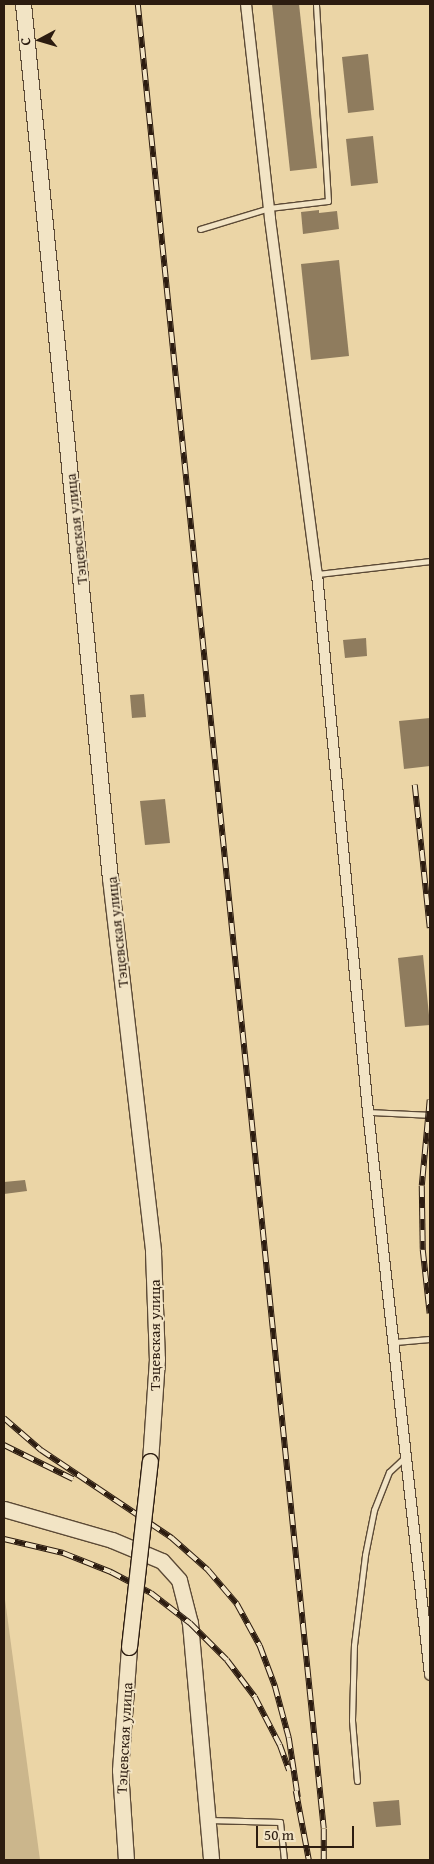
<!DOCTYPE html>
<meta charset="utf-8">
<style>
body{margin:0}
#map{position:relative;width:434px;height:1864px;overflow:hidden;background:#ebd5a6;font-family:"Gentium Book Plus",serif}
div>[style]{position:absolute}
[style*='--x']{left:calc(var(--x)*1px);top:calc(var(--y)*1px);width:calc(var(--w)*1px);rotate:calc(var(--a)*1deg)}
.green>*{inset:0;background:#cbb68c}
.building>*{inset:0;background:#8f7c5e}
.roads{filter:drop-shadow(1px 0 #5c4a36) drop-shadow(-1px 0 #5c4a36) drop-shadow(0 1px #5c4a36) drop-shadow(0 -1px #5c4a36)}
.lane>*{height:5px;margin:-2.5px;padding:0 2.5px;transform-origin:2.5px;border-radius:2.5px;background:#f2e4c5}
.street>*{height:10px;margin:-5px;padding:0 5px;transform-origin:5px;border-radius:5px;background:#f2e4c5}
.secondary>*{height:15px;margin:-7.5px;padding:0 7.5px;transform-origin:7.5px;border-radius:7.5px;background:#f2e4c5}
.rail>*{height:5.5px;margin-top:-2.75px;transform-origin:0;background:repeating-linear-gradient(90deg,#f2e4c5 0 11px,#2c1c10 0 22px);box-sizing:border-box;border-block:1px solid #2c1c10}
.bridges{filter:drop-shadow(1px 0 #2c1c10) drop-shadow(-1px 0 #2c1c10) drop-shadow(0 1px #2c1c10) drop-shadow(0 -1px #2c1c10)}
.secondary-bridge>*{height:15px;margin:-7.5px;padding:0 7.5px;transform-origin:7.5px;border-radius:7.5px;background:#f2e4c5}
span{translate:-50% -50%;white-space:nowrap;text-align:center;line-height:1.15;-webkit-text-stroke:4px #f2e4c5;paint-order:stroke}
.street-label{font-size:15px;color:#2c1c10}
.frame{position:absolute;inset:0;border:5px solid #2c1c10;pointer-events:none}
.north{position:absolute;left:15px;top:15px;width:50px;height:50px;-webkit-text-stroke:4px #f2e4c5;paint-order:stroke;rotate:264deg;font-size:14px;font-weight:700;line-height:20px;text-align:center;color:#2c1c10}
.north::after{content:'';display:block;margin:auto;width:18px;height:22px;background:#2c1c10;clip-path:polygon(50% 0,100% 100%,50% 72%,0 100%)}
.scale{position:absolute;left:256px;top:1826px;width:98px;height:22px;box-sizing:border-box;border:2px solid #2c1c10;border-top:0;padding-left:6px;font-size:15px;line-height:18px;white-space:nowrap;color:#2c1c10;-webkit-text-stroke:4px #f2e4c5;paint-order:stroke}
</style>
<div id="map">
<div class="green">
<i style="clip-path:polygon(4px 1592px,40px 1860px,4px 1860px)"></i>
</div>
<div class="building">
<i style="clip-path:polygon(272px 4px,299px 4px,317px 168px,290px 171px)"></i>
<i style="clip-path:polygon(368px 54px,374px 110px,348px 113px,342px 57px)"></i>
<i style="clip-path:polygon(373px 136px,378px 183px,351px 186px,346px 139px)"></i>
<i style="clip-path:polygon(319px 210px,319px 213px,337px 211px,339px 229px,303px 234px,301px 212px)"></i>
<i style="clip-path:polygon(339px 260px,349px 356px,311px 360px,301px 264px)"></i>
<i style="clip-path:polygon(366px 638px,367px 656px,345px 658px,343px 640px)"></i>
<i style="clip-path:polygon(144px 694px,146px 717px,132px 718px,130px 695px)"></i>
<i style="clip-path:polygon(430px 718px,430px 766px,404px 769px,399px 721px)"></i>
<i style="clip-path:polygon(165px 799px,170px 843px,145px 845px,140px 801px)"></i>
<i style="clip-path:polygon(423px 955px,430px 1025px,405px 1027px,398px 958px)"></i>
<i style="clip-path:polygon(25px 1180px,27px 1191px,4px 1194px,4px 1182px)"></i>
<i style="clip-path:polygon(399px 1800px,401px 1825px,376px 1827px,373px 1802px)"></i>
</div>
<div class="roads">
<div class="lane">
<i style="--x:200;--y:229;--w:72;--a:-16.9"></i>
<i style="--x:269;--y:208;--w:59;--a:-6.8"></i>
<i style="--x:328;--y:201;--w:197;--a:-93.5"></i>
<i style="--x:318;--y:574;--w:113;--a:-6.6"></i>
<i style="--x:369;--y:1112;--w:61;--a:2.8"></i>
<i style="--x:395;--y:1342;--w:35;--a:-5"></i>
<i style="--x:357;--y:1781;--w:61;--a:-94.7"></i>
<i style="--x:352;--y:1720;--w:75;--a:-88.5"></i>
<i style="--x:354;--y:1645;--w:91;--a:-83"></i>
<i style="--x:365;--y:1555;--w:46;--a:-78.7"></i>
<i style="--x:374;--y:1510;--w:41;--a:-68.5"></i>
<i style="--x:389;--y:1472;--w:23;--a:-43"></i>
<i style="--x:209;--y:1820;--w:71;--a:1.6"></i>
<i style="--x:280;--y:1822;--w:38;--a:84"></i>
</div>
<div class="street">
<i style="--x:246;--y:4;--w:216;--a:83.6"></i>
<i style="--x:270;--y:219;--w:358;--a:82.5"></i>
<i style="--x:317;--y:574;--w:540;--a:84.58"></i>
<i style="--x:368;--y:1112;--w:566;--a:83.72"></i>
</div>
<div class="secondary">
<i style="--x:23;--y:4;--w:878;--a:84.32"></i>
<i style="--x:110;--y:878;--w:376;--a:83.4"></i>
<i style="--x:153;--y:1252;--w:107;--a:87.9"></i>
<i style="--x:157;--y:1359;--w:102;--a:93.9"></i>
<i style="--x:4;--y:1509;--w:112;--a:16"></i>
<i style="--x:112;--y:1540;--w:54;--a:22.8"></i>
<i style="--x:162;--y:1561;--w:25;--a:48"></i>
<i style="--x:179;--y:1580;--w:44;--a:75.7"></i>
<i style="--x:190;--y:1623;--w:238;--a:84.9"></i>
<i style="--x:126;--y:1860;--w:90;--a:-93.8"></i>
<i style="--x:120;--y:1770;--w:123;--a:-85.8"></i>
</div>
</div>
<div class="rail">
<i style="--x:138;--y:4;--w:1834;--a:84.18"></i>
<i style="--x:324;--y:1829;--w:31;--a:90"></i>
<i style="--x:415;--y:785;--w:144;--a:84"></i>
<i style="--x:430;--y:1100;--w:86;--a:95.3"></i>
<i style="--x:422;--y:1186;--w:64;--a:89.1"></i>
<i style="--x:423;--y:1250;--w:64;--a:83.8"></i>
<i style="--x:4;--y:1418;--w:49;--a:40.9"></i>
<i style="--x:41;--y:1450;--w:158;--a:33.9"></i>
<i style="--x:172;--y:1538;--w:48;--a:41.6"></i>
<i style="--x:208;--y:1570;--w:45;--a:49.5"></i>
<i style="--x:237;--y:1604;--w:48;--a:61.3"></i>
<i style="--x:260;--y:1646;--w:43;--a:69.4"></i>
<i style="--x:275;--y:1686;--w:54;--a:74.9"></i>
<i style="--x:289;--y:1738;--w:60;--a:81.3"></i>
<i style="--x:4;--y:1445;--w:77;--a:26.2"></i>
<i style="--x:4;--y:1539;--w:61;--a:13.3"></i>
<i style="--x:63;--y:1553;--w:52;--a:21.6"></i>
<i style="--x:111;--y:1572;--w:45;--a:27.7"></i>
<i style="--x:151;--y:1593;--w:49;--a:37.6"></i>
<i style="--x:190;--y:1623;--w:52;--a:45"></i>
<i style="--x:227;--y:1660;--w:46;--a:52.9"></i>
<i style="--x:255;--y:1697;--w:54;--a:62.5"></i>
<i style="--x:280;--y:1745;--w:27;--a:70"></i>
<i style="--x:296;--y:1791;--w:70;--a:79.3"></i>
</div>
<div class="bridges">
<div class="secondary-bridge">
<i style="--x:129;--y:1647;--w:187;--a:-83.6"></i>
</div>
</div>
<div class="street-label">
<span style="left:76px;top:529px;rotate:-96deg">Тэцевская улица</span>
<span style="left:117px;top:932px;rotate:-96deg">Тэцевская улица</span>
<span style="left:155px;top:1335px;rotate:-90deg">Тэцевская улица</span>
<span style="left:124px;top:1738px;rotate:-87deg">Тэцевская улица</span>
</div>
<div class="frame"></div>
<div class="north">С</div>
<div class="scale">50 m</div>
</div>
